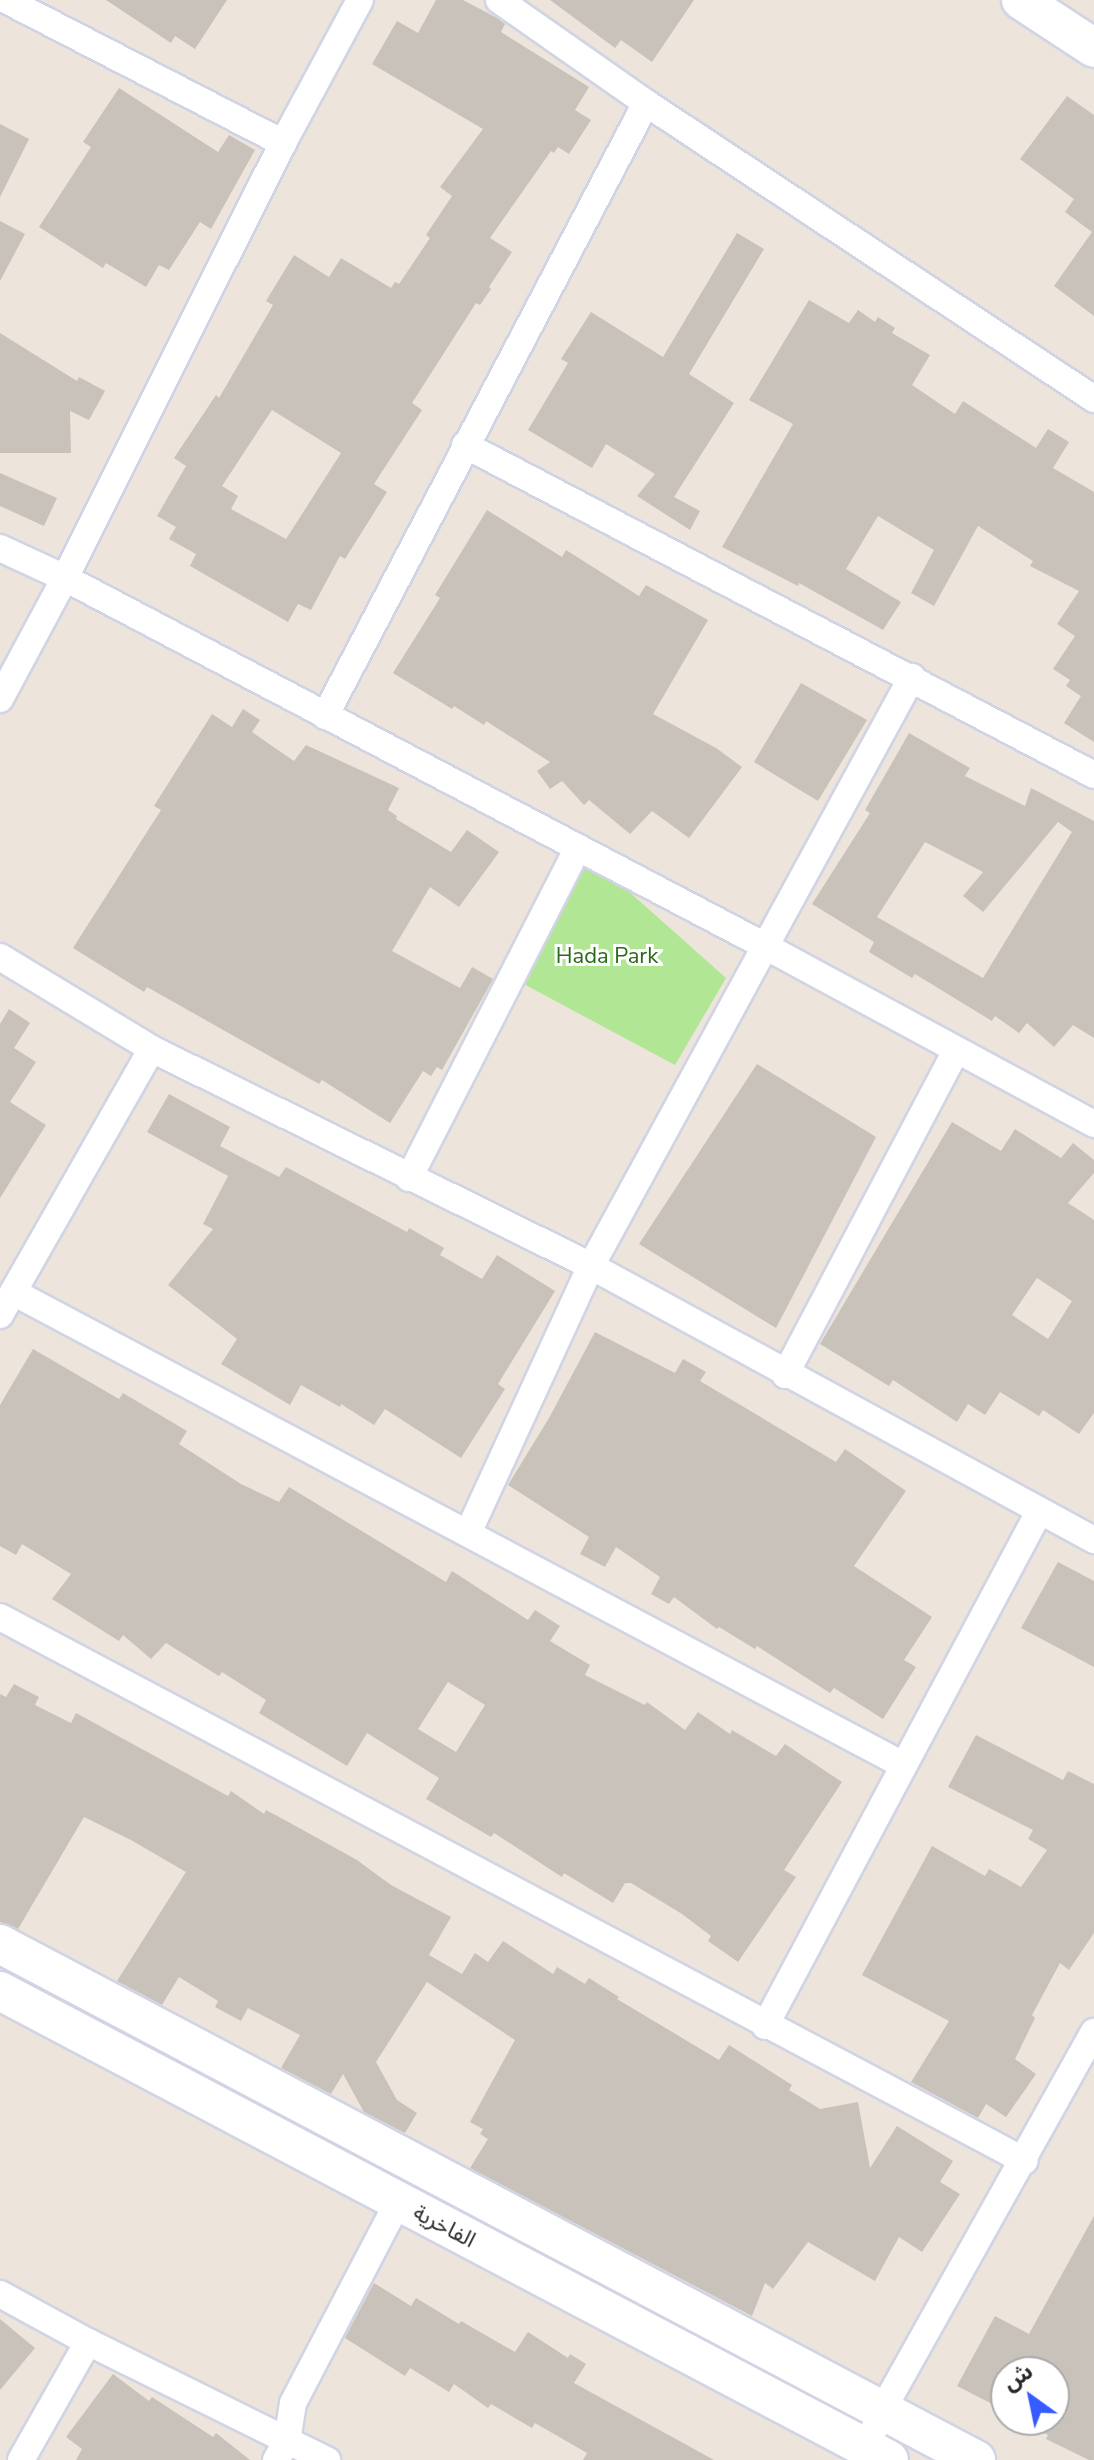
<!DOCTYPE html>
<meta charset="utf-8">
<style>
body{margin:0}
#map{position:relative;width:1094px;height:2460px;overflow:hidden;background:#ede5db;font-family:"Nunito Sans","Noto Sans Arabic",sans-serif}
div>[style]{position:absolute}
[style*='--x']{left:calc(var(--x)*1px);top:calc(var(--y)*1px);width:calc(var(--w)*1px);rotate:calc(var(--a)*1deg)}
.green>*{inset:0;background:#b1e695}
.building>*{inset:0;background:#c8c2bb}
.roads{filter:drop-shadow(2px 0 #d1d4e4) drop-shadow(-2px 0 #d1d4e4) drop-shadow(0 2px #d1d4e4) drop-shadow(0 -2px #d1d4e4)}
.street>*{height:26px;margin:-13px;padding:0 13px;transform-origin:13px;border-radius:13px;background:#fff}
.secondary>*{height:38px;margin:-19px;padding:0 19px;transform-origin:19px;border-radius:19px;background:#fff}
span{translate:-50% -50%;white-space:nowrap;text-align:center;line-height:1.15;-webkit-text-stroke:6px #fff;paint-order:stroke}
.park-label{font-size:22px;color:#286a17}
.street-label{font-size:22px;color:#2a2a2a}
.north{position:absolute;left:990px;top:2356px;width:80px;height:80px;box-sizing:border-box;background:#fff;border:2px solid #aaa;border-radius:50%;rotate:327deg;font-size:22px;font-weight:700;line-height:32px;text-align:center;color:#2a2a2a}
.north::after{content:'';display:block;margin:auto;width:28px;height:36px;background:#365bff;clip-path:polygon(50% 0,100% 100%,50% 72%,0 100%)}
</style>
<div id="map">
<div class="green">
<i style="clip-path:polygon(590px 857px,726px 978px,675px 1065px,518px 981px)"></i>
</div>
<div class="building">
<i style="clip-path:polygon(106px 0,227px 0,195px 49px,175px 36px,171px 43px)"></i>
<i style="clip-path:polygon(evenodd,436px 0,463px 0,497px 18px,505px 24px,501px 32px,589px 87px,575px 110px,591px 120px,569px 154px,558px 147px,554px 153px,551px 151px,490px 238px,512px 252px,489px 287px,491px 289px,480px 305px,476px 303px,412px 403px,422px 410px,374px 484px,387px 492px,345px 559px,340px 556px,311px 610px,298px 604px,288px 622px,190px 566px,196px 554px,169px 539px,176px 527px,157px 516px,186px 466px,174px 458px,216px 395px,219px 398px,273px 305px,266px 301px,294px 255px,329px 277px,341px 258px,391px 288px,395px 282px,399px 284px,430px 238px,426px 235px,452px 196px,440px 187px,483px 129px,372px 64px,397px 21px,418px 33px,436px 0,272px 410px,341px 453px,286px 539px,231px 509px,238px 496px,222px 486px,272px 410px)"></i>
<i style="clip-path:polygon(550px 0,694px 0,652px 62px,621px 40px,615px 48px)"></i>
<i style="clip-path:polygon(119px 88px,218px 152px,229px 135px,255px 150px,211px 229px,200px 222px,169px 270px,159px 265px,146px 287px,106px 263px,103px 268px,39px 227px,91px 147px,83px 142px)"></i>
<i style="clip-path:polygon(1067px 96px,1094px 115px,1094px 316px,1054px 286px,1092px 232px,1065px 212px,1074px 199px,1020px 159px)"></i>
<i style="clip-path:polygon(0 124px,29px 139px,0 197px)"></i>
<i style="clip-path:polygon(0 221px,25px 234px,0 281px)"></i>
<i style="clip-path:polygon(737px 233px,764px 249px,689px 374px,734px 403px,674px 497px,700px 511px,690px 530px,637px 496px,655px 474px,606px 444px,592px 468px,528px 430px,568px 363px,561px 359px,591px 312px,663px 357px)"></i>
<i style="clip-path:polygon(809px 300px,849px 323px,858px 310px,875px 322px,878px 317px,895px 328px,892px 333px,930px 355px,912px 385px,955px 414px,963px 401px,1036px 448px,1048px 429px,1069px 442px,1053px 468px,1094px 492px,1094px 742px,1064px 723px,1081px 696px,1066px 686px,1070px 680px,1053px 669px,1075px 636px,1057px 624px,1079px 591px,1030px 566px,1033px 561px,978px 526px,934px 606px,911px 593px,934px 550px,878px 516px,846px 569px,901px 602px,883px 630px,799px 583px,798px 586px,722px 547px,793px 424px,749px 400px)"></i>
<i style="clip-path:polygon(0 333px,77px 381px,79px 377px,105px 391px,89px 420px,70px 411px,71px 453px,0 453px)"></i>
<i style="clip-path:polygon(0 473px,57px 498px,44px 526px,0 506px)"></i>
<i style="clip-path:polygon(487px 510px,562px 557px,566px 550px,639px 596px,646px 585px,708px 620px,653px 714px,716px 748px,742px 767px,689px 838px,652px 811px,630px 834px,589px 800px,584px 805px,562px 781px,550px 789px,537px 771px,550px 762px,486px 721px,484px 725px,454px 706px,452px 709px,393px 673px,440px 598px,435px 595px)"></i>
<i style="clip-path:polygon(801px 683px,867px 720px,818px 801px,754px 762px)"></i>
<i style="clip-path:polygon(243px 709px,260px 720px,252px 732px,294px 761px,306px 745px,399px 788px,388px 810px,397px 816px,396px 819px,451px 852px,467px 830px,499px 852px,459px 907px,430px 887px,392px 951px,460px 988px,472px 967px,493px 979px,442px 1070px,437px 1067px,431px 1076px,423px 1071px,390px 1123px,322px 1080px,319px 1084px,147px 987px,144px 992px,73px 948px,161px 810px,154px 806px,212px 714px,232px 727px)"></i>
<i style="clip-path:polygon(evenodd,909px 733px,970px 768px,965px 776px,1025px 806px,1031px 788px,1094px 821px,1094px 1038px,1073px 1025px,1054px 1047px,1027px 1023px,1019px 1033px,995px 1016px,992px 1021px,915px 974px,912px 978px,869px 952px,874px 942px,812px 904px,870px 813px,865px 810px,909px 733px,1058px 822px,1072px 832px,983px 978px,877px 917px,925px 842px,983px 872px,963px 896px,983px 912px,1058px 822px)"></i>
<i style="clip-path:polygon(9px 1009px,30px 1023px,14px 1048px,36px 1062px,10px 1102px,46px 1125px,0 1198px,0 1024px)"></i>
<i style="clip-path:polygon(757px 1064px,876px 1137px,776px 1328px,639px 1244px)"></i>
<i style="clip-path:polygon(169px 1094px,230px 1127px,220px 1146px,279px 1177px,286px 1167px,407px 1232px,409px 1228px,444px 1248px,440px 1255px,482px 1279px,497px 1255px,555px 1291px,498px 1384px,505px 1389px,461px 1458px,385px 1409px,374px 1425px,341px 1404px,340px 1407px,301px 1385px,290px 1405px,221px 1364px,237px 1339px,168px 1285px,213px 1229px,203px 1224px,228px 1176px,147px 1132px)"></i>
<i style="clip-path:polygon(evenodd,952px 1122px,1001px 1151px,1015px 1129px,1061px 1158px,1073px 1143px,1094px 1160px,1094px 1173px,1068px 1203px,1094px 1220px,1094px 1413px,1079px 1434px,1043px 1410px,1039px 1416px,1000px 1392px,985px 1415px,968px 1404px,957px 1422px,893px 1380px,889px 1386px,820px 1344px,952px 1122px,1037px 1278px,1072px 1301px,1048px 1339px,1012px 1315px,1037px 1278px)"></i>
<i style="clip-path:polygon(595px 1332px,675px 1373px,683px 1359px,706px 1372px,700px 1381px,836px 1462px,845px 1449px,906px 1491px,854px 1566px,932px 1617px,904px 1660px,916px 1667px,883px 1719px,834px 1688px,830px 1693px,757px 1646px,755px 1649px,719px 1627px,717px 1629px,674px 1597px,669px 1604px,651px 1594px,660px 1577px,616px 1547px,605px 1567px,580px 1554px,589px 1537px,508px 1485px,549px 1418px)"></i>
<i style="clip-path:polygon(evenodd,33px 1349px,119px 1399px,123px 1393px,187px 1431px,179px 1444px,241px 1484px,279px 1502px,289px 1487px,446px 1582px,452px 1571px,528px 1620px,535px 1610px,560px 1626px,550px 1641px,590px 1665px,585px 1675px,645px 1705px,647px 1702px,685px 1730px,698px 1712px,730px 1734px,732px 1730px,776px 1756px,785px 1744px,842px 1782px,784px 1870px,796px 1877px,738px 1962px,708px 1941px,711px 1936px,682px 1914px,631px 1883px,625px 1883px,613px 1903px,564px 1873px,562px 1877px,494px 1833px,491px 1837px,426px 1799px,439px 1778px,367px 1733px,347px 1766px,259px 1713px,266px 1700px,222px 1672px,219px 1676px,166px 1643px,151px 1659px,123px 1635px,119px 1641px,52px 1599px,71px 1574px,22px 1544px,16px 1555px,0 1546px,0 1405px,33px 1349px,448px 1682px,485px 1705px,456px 1752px,418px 1729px,448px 1682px)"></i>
<i style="clip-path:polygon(1058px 1562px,1094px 1581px,1094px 1667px,1021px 1628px)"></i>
<i style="clip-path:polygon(14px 1684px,39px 1697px,35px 1705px,71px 1723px,76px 1713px,228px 1796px,231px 1791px,264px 1814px,266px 1810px,292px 1824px,357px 1860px,391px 1885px,451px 1917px,429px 1955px,462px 1974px,475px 1953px,488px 1962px,503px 1941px,553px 1974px,557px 1967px,585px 1984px,589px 1978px,619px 1997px,617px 1999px,719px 2060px,729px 2045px,792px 2085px,789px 2090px,820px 2109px,858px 2102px,870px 2168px,897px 2126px,953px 2161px,940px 2182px,960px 2194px,922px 2252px,899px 2237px,875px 2281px,808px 2242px,773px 2289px,765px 2283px,752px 2316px,470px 2168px,488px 2139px,480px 2134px,483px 2129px,470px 2122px,515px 2040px,427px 1982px,376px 2062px,397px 2100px,417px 2113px,405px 2133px,364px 2112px,343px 2074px,331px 2094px,281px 2068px,300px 2035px,248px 2008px,241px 2021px,215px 2007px,218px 2001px,179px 1977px,162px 2005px,117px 1981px,186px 1872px,131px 1840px,84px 1817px,18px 1929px,0 1922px,0 1694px,6px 1697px)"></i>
<i style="clip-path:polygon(976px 1735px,1063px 1780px,1068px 1771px,1094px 1784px,1094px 1933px,1069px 1970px,1060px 1963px,1032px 2015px,1035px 2018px,1015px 2059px,1036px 2074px,1006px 2117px,986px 2104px,978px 2118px,911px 2082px,949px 2021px,862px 1975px,932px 1846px,985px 1876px,989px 1869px,1021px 1887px,1047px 1850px,1028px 1839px,1033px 1830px,948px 1787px)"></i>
<i style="clip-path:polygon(1094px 2216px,1094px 2460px,1089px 2460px,1046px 2439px,1048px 2435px,1019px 2420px,1054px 2420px,1054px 2372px,1006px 2372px,1006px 2411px,957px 2386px,995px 2316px,1029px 2334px)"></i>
<i style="clip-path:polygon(374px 2283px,411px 2306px,416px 2298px,459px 2324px,461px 2321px,515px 2352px,528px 2332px,568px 2358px,570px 2354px,586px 2364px,574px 2383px,714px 2460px,583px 2460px,587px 2453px,535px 2423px,532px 2428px,491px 2404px,488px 2408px,454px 2384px,449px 2392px,410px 2368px,405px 2376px,345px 2338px)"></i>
<i style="clip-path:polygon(0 2319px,35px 2348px,0 2390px)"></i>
<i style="clip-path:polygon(113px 2374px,149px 2401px,152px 2397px,213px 2437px,216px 2433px,250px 2460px,76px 2460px,82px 2449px,66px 2437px)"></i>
</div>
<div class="roads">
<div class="street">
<i style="--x:6;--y:0;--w:312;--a:27.3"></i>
<i style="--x:499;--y:0;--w:179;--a:35"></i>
<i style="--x:646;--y:103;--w:537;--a:33.45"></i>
<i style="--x:465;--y:445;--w:710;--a:27.68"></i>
<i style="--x:0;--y:548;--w:72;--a:24.8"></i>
<i style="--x:65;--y:578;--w:791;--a:27.73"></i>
<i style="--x:765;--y:946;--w:374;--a:28.4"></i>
<i style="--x:0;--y:699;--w:137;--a:-61.8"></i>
<i style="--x:65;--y:578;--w:487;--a:-63.4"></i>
<i style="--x:283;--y:143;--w:162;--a:-61.7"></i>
<i style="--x:325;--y:716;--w:692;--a:-62.36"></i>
<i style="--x:0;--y:957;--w:178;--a:31.2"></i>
<i style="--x:152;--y:1049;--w:490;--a:26.3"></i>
<i style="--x:591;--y:1266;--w:573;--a:28.58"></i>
<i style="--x:409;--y:1178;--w:369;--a:-62.9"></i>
<i style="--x:13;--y:1292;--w:1008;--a:27.99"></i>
<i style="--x:0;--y:1315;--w:306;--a:-60.3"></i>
<i style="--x:785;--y:1375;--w:366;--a:-62.2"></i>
<i style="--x:468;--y:1533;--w:294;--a:-65.3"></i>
<i style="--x:591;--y:1266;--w:671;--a:-61.41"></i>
<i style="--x:0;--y:1617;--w:1160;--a:27.96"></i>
<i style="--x:765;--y:2026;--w:582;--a:-61.94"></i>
<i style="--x:0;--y:2294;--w:100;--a:28.6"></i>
<i style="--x:88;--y:2342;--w:267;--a:26.3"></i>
<i style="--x:866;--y:2447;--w:42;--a:-65.9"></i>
<i style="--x:883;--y:2409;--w:432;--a:-60.8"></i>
<i style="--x:21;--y:2460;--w:136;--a:-60.4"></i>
<i style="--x:276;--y:2460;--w:22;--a:-60"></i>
<i style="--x:287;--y:2441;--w:38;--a:-81"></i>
<i style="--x:293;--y:2403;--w:227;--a:-62.4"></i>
</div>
<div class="secondary">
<i style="--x:1021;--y:0;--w:87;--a:33.3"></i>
<i style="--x:0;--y:1944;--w:1104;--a:27.86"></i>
<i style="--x:0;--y:1991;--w:1005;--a:27.81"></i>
</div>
</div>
<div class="park-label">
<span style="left:607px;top:957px">Hada Park</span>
</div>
<div class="street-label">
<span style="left:444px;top:2227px;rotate:28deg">الفاخرية</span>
</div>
<div class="north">ش</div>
</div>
